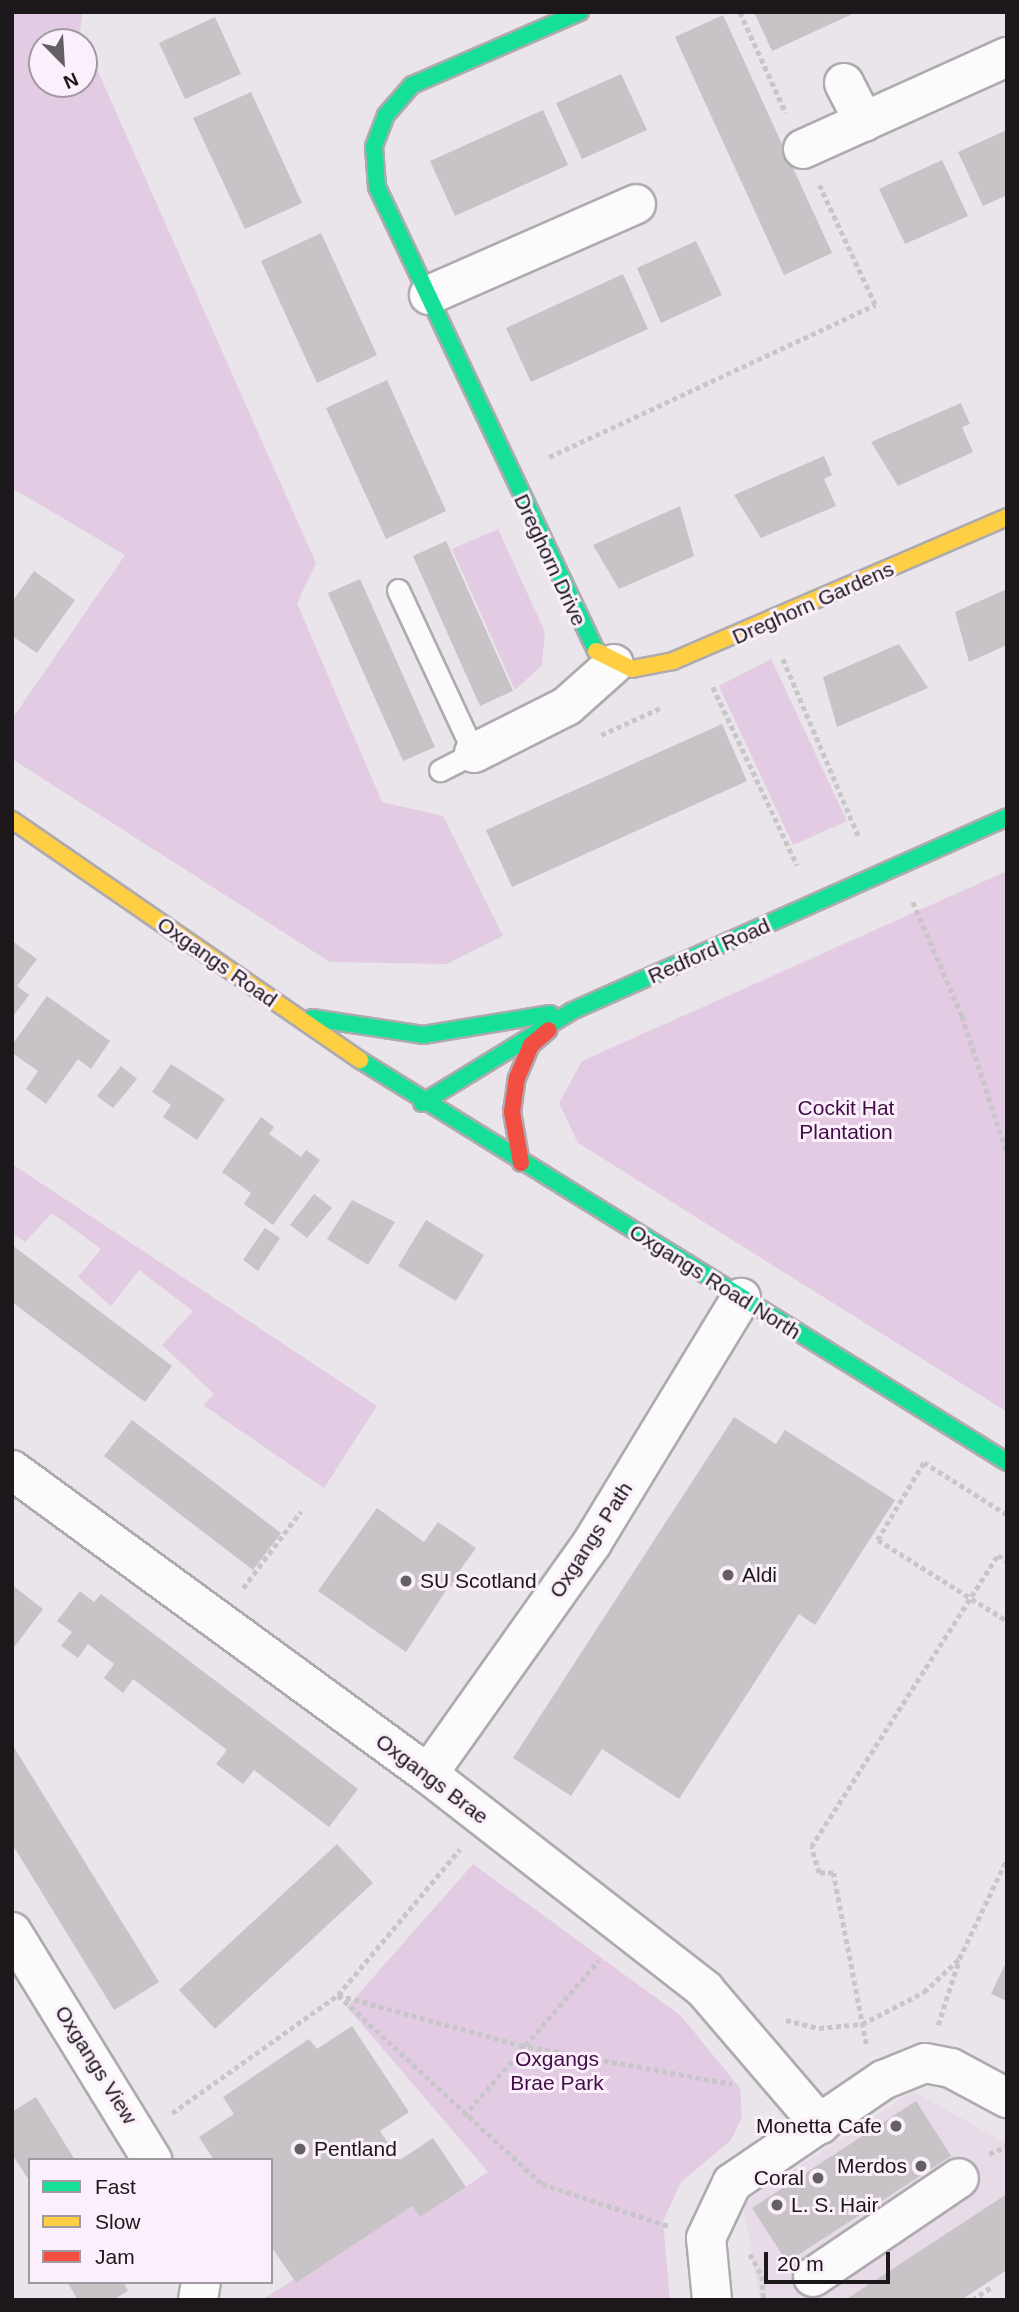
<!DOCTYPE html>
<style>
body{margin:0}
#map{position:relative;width:1019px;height:2312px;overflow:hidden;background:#eae5ea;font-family:Helvetica,sans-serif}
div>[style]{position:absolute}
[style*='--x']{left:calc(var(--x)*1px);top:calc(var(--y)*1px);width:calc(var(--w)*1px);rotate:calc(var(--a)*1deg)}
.built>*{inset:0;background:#e6dbe7}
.green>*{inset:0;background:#e3cbe4}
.building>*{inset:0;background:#c7c3c7}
.path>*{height:4.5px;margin-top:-2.25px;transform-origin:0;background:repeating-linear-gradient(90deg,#c9c6c9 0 5px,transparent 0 8.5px)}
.roads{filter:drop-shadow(2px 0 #aeaaaf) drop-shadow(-2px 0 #aeaaaf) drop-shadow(0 2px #aeaaaf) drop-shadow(0 -2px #aeaaaf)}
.lane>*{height:21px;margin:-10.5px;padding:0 10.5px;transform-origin:10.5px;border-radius:10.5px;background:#fcfbfc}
.street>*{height:38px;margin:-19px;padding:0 19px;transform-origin:19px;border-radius:19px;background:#fcfbfc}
.fast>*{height:16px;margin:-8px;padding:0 8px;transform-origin:8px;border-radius:8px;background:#16e098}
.slow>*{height:16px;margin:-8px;padding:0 8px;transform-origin:8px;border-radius:8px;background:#ffcf43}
.jam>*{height:16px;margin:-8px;padding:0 8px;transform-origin:8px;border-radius:8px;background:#f24e42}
.dots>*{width:19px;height:19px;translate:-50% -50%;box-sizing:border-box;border:4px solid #faeffa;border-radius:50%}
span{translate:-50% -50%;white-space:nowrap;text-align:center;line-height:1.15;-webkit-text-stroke:6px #faeffa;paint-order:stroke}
.street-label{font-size:21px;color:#1b171b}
.park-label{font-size:21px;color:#420d47}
.poi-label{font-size:21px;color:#1b171b}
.left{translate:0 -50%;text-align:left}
.right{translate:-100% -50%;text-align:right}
.frame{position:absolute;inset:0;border:14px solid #1b171b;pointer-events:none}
.legend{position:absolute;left:28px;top:2158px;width:245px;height:126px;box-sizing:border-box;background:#faeffa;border:2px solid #a199a1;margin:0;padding:9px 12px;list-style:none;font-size:21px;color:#1b171b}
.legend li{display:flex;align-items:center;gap:14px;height:35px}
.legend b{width:35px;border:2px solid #a199a1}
.north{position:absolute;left:28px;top:28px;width:70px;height:70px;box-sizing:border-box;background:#faeffa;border:2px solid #a199a1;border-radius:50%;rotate:156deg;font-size:19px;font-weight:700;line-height:28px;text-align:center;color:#1b171b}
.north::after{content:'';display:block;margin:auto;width:24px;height:32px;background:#635f63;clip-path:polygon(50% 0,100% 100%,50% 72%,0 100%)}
.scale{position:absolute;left:764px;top:2252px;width:126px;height:32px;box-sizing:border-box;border:4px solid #1b171b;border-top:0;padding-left:9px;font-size:21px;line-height:24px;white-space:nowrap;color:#1b171b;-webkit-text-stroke:5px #faeffa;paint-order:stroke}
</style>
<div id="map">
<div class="built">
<i style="clip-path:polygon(913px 2091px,1007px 2144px,1007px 2239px,914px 2300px,760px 2300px,743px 2203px)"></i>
</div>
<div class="green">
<i style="clip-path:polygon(evenodd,12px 12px,83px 12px,80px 31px,316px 563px,297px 603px,382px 802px,443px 816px,503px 936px,447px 964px,330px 962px,12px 759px,12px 719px,125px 555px,12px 488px,12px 12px,84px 42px,84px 84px,42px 84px,42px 42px,84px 42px)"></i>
<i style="clip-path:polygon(498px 529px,545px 632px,542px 665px,515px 690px,452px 549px)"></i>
<i style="clip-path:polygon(771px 659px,847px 821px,793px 845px,719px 686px)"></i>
<i style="clip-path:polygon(1007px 871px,1007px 1412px,578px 1143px,559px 1103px,582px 1061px)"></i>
<i style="clip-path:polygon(12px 1164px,377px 1406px,324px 1488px,203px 1405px,214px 1394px,162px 1345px,193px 1311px,139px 1270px,111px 1306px,78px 1277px,101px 1249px,52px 1213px,25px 1242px,12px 1233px)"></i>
<i style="clip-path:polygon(473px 1864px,681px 2016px,740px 2088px,742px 2117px,731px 2140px,681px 2182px,663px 2221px,670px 2300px,261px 2300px,412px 2206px,420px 2217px,488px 2172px,347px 2007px)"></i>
</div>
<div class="building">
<i style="clip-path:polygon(754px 12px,857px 12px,772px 51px)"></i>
<i style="clip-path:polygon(723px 15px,832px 253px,784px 275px,675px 37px)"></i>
<i style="clip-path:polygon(215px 17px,241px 74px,185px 99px,159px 43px)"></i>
<i style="clip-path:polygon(621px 74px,647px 130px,582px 159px,556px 103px)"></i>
<i style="clip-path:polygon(251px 92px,302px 203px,245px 229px,193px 118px)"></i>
<i style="clip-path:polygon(543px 110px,568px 165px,455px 216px,430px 161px)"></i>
<i style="clip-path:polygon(1007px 130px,1007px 195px,983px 206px,958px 152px)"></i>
<i style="clip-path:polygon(942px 160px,968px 216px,905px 244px,879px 189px)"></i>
<i style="clip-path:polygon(321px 233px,377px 355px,317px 383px,261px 261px)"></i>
<i style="clip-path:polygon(696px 241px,722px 295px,661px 323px,637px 268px)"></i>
<i style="clip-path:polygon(623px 274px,648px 329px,531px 382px,506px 328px)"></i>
<i style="clip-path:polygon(387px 380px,446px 511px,386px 539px,326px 408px)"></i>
<i style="clip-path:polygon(961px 403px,970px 424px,962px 427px,973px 452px,898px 486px,871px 442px)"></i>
<i style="clip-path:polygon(824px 456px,832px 475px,824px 479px,836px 506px,761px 538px,734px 495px)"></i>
<i style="clip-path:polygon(680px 506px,694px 556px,619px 589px,593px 545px)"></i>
<i style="clip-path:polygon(446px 541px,513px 691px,480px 706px,413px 556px)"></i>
<i style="clip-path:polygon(34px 571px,75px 600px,37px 653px,12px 636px,12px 602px)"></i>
<i style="clip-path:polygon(360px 579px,435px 747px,403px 761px,328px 593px)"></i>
<i style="clip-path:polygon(1007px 589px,1007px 645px,969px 662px,955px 612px)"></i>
<i style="clip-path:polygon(899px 644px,928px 688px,837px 727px,823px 677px)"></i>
<i style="clip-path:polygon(722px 724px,747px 781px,512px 887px,486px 830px)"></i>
<i style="clip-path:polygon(12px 941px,37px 959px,17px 986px,29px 995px,12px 1018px)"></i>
<i style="clip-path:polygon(47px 996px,110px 1041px,91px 1069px,78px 1059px,46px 1104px,26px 1089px,38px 1071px,12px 1053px,12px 1045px)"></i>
<i style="clip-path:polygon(171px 1064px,225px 1099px,197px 1140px,163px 1117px,171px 1105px,152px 1092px)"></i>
<i style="clip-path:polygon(121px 1066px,137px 1079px,113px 1108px,97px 1096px)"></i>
<i style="clip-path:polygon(261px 1117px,274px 1127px,269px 1134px,301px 1157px,306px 1150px,320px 1160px,273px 1225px,244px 1204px,251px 1193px,222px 1172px)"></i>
<i style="clip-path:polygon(314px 1194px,332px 1208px,307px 1238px,290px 1225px)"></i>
<i style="clip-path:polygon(352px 1200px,395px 1222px,368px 1265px,327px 1239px)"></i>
<i style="clip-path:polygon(426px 1220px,484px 1255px,456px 1301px,398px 1266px)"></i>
<i style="clip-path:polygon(265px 1228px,280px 1238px,258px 1271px,243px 1260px)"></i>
<i style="clip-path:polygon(12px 1245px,172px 1366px,145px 1402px,12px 1302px)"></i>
<i style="clip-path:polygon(734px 1417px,776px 1444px,785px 1430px,895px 1500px,815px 1625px,799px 1614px,679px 1799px,602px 1749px,571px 1796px,513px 1758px)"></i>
<i style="clip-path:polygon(132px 1420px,281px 1533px,253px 1570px,104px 1456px)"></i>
<i style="clip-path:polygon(377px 1508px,424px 1542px,438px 1522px,476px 1548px,458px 1573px,464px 1577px,447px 1589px,406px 1652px,318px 1591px)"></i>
<i style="clip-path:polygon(12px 1585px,43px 1609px,12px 1650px)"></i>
<i style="clip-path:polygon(80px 1591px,94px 1602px,101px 1594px,358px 1789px,329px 1827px,254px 1770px,243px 1784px,216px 1764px,227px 1750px,133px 1679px,123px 1693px,104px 1678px,114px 1664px,88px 1644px,78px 1658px,61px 1646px,72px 1632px,57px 1621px)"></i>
<i style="clip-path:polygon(12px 1744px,159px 1982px,114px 2010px,12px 1844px)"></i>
<i style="clip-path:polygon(337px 1844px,373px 1883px,215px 2029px,179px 1990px)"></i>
<i style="clip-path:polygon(1007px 1960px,1007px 2001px,991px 1994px)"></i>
<i style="clip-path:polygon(352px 2026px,409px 2112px,380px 2131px,400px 2160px,433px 2138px,466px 2187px,420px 2217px,412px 2206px,296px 2283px,271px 2246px,271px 2160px,214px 2160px,199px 2137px,234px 2114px,223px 2097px,309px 2039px,317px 2049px)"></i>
<i style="clip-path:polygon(36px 2097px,75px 2160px,30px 2160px,30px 2182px,12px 2154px,12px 2112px)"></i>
<i style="clip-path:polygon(916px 2101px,951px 2156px,787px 2262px,752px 2208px)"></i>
<i style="clip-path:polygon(1007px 2194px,1007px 2270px,961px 2300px,845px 2300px)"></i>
<i style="clip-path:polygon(67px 2282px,123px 2282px,128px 2291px,113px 2300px,78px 2300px)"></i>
</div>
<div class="path">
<i style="--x:740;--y:12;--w:111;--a:65.5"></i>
<i style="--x:1007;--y:12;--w:1;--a:90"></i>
<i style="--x:549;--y:457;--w:360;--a:-25"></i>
<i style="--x:875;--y:305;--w:132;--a:-115"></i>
<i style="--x:783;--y:659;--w:194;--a:66.9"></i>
<i style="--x:713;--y:687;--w:197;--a:64.7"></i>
<i style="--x:601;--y:735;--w:65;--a:-24.6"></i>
<i style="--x:913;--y:902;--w:124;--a:66.7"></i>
<i style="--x:962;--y:1016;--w:144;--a:71.8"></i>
<i style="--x:1007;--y:1515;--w:98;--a:-147.9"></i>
<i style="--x:924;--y:1463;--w:90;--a:120.9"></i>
<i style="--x:878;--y:1540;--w:152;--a:32.1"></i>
<i style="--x:243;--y:1588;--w:96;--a:-53"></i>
<i style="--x:338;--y:1995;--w:189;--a:15.4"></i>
<i style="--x:520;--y:2045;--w:216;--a:10.4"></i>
<i style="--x:338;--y:1995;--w:278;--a:42.8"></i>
<i style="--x:542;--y:2184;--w:134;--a:18.3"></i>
<i style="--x:786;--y:2020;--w:34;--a:14"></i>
<i style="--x:819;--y:2028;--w:43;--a:-5.3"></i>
<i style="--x:862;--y:2024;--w:70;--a:-27.3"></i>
<i style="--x:924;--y:1992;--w:48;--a:-43.3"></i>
<i style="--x:959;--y:1959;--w:111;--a:-64.4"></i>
<i style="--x:938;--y:2025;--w:68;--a:-72.1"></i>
<i style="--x:866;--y:2044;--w:174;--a:-100.9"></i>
<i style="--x:833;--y:1873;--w:14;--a:180"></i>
<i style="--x:819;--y:1873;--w:27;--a:-107"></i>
<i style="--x:811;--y:1847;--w:347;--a:-57.4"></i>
<i style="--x:998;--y:1555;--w:11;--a:34"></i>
<i style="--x:172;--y:2113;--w:204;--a:-35.4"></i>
<i style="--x:338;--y:1995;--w:190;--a:-50.1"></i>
<i style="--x:464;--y:2116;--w:206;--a:-49.1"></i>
<i style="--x:989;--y:2154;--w:20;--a:-24"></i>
<i style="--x:750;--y:2254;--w:25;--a:61"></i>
<i style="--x:762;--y:2276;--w:24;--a:85"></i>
<i style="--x:972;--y:2300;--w:22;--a:-34"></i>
<i style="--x:985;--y:2300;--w:3;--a:0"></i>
</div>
<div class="roads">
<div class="lane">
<i style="--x:398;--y:590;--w:180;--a:65"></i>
<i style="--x:474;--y:753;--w:38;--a:153"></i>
</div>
<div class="street">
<i style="--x:844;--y:83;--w:44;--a:62.9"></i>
<i style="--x:803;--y:149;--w:224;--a:-24.3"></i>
<i style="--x:429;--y:295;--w:226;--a:-23.7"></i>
<i style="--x:474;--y:753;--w:104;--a:-26.8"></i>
<i style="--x:567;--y:706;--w:63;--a:-41.8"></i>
<i style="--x:12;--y:1470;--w:515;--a:36.16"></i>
<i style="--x:428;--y:1774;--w:351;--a:37.9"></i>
<i style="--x:705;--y:1990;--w:177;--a:49.4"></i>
<i style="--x:428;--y:1774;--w:283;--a:-54.6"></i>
<i style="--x:592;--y:1543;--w:287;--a:-58.7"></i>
<i style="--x:12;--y:1932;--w:268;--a:58.4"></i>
<i style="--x:813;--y:2277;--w:176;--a:-34.1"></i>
<i style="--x:198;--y:2300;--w:18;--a:-81"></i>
<i style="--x:712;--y:2300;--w:62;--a:-95.5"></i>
<i style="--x:706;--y:2238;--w:61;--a:-64.7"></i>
<i style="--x:732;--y:2183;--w:183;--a:-34.3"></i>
<i style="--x:883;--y:2080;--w:45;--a:-22"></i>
<i style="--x:925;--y:2063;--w:26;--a:11"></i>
<i style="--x:951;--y:2068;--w:64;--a:28.2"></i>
</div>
<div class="fast">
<i style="--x:580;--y:12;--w:183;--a:156.5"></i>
<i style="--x:412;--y:85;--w:40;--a:131"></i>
<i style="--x:386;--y:115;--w:34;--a:111"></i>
<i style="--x:374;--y:147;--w:40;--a:85.7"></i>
<i style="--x:377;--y:187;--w:513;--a:64.73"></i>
<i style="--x:312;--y:1018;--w:112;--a:8.7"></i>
<i style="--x:423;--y:1035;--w:129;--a:-9.4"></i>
<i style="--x:360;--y:1060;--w:762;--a:31.85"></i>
<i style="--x:422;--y:1103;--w:176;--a:-31.5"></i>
<i style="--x:572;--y:1011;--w:476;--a:-24"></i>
</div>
<div class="slow">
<i style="--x:596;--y:651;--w:40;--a:26.6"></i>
<i style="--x:632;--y:669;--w:42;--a:-11"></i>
<i style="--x:673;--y:661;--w:364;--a:-23.3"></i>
<i style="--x:12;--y:820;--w:423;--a:34.6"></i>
</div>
<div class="jam">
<i style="--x:521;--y:1163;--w:52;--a:-100"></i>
<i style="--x:512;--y:1112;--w:34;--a:-82"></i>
<i style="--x:517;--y:1078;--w:36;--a:-67"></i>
<i style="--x:531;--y:1045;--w:23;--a:-40"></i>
</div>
</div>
<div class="dots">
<i style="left:728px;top:1575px;background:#635f63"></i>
<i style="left:406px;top:1581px;background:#635f63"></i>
<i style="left:896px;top:2126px;background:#635f63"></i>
<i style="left:300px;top:2149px;background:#635f63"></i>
<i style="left:921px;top:2166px;background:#635f63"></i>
<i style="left:818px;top:2178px;background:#635f63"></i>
<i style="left:777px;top:2205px;background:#635f63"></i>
</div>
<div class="street-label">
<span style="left:550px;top:560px;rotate:65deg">Dreghorn Drive</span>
<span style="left:813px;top:603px;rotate:-24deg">Dreghorn Gardens</span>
<span style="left:709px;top:951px;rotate:-24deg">Redford Road</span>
<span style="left:217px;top:962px;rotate:35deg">Oxgangs Road</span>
<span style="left:715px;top:1282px;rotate:32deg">Oxgangs Road North</span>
<span style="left:591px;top:1540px;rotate:-57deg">Oxgangs Path</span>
<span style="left:432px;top:1779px;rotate:37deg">Oxgangs Brae</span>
<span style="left:96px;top:2065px;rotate:58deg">Oxgangs View</span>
</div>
<div class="park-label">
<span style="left:846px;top:1120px">Cockit Hat<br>Plantation</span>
<span style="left:557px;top:2071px">Oxgangs<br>Brae Park</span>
</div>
<div class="poi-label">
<span class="left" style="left:742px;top:1575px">Aldi</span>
<span class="left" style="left:420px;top:1581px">SU Scotland</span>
<span class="right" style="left:882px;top:2126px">Monetta Cafe</span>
<span class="left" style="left:314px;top:2149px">Pentland</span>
<span class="right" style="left:907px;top:2166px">Merdos</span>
<span class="right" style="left:804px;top:2178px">Coral</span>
<span class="left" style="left:791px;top:2205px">L. S. Hair</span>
</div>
<div class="frame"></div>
<ul class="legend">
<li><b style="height:9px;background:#16e098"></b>Fast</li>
<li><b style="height:9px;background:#ffcf43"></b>Slow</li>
<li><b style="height:9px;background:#f24e42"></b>Jam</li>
</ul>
<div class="north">N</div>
<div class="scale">20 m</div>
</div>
